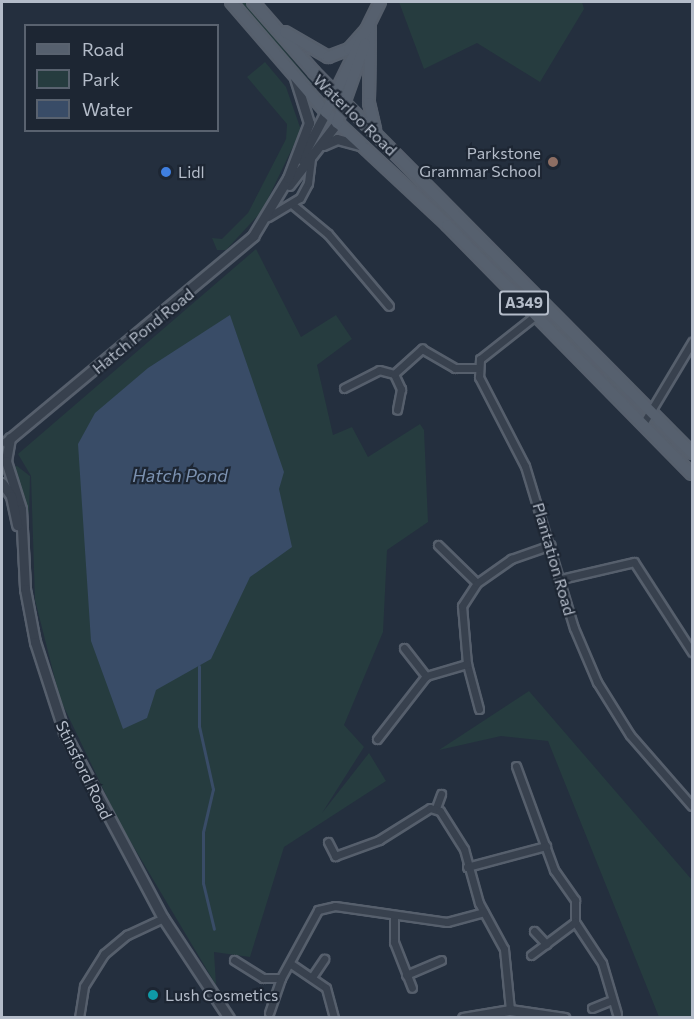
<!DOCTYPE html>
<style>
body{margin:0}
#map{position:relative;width:694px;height:1019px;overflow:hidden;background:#242f3e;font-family:Commissioner,sans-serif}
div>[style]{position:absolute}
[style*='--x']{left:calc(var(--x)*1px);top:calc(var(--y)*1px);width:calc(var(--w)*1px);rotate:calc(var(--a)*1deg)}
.green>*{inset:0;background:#263c3f}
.water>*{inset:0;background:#394c67}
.stream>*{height:3px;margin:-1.5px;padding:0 1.5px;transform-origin:1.5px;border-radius:1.5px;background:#394c67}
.roads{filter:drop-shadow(2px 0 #565f6c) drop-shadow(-2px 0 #565f6c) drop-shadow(0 2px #565f6c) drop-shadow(0 -2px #565f6c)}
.minor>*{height:7px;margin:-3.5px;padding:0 3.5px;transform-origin:3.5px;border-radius:3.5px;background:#38414e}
.tertiary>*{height:9px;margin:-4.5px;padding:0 4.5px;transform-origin:4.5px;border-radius:4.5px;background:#38414e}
.primary>*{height:10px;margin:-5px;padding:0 5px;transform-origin:5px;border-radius:5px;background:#56606e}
.dots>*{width:16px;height:16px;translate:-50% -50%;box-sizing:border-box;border:3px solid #1d2633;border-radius:50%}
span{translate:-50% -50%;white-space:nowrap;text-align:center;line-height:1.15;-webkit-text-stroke:4.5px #1d2633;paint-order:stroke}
.shield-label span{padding:2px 4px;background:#1d2633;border:2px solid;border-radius:4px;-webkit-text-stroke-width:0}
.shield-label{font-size:15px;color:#b4bcc9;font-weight:700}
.street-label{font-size:16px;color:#b4bcc9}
.poi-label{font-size:16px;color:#b4bcc9}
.right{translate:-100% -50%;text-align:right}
.left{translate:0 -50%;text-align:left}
.water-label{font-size:18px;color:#7c92b1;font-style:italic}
.frame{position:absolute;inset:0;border:3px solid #b4bcc9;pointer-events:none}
.legend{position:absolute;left:24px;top:24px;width:195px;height:108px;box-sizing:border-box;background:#1d2633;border:2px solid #59626f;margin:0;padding:8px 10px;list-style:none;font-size:18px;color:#b4bcc9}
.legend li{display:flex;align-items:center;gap:12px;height:30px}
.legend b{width:30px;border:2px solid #59626f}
</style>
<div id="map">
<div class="green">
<i style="clip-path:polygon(239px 2px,245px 2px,314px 86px,311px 88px)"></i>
<i style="clip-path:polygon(399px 2px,582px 2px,584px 9px,540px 82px,477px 43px,424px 69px)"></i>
<i style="clip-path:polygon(265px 62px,286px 87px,301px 130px,262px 211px,226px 250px,217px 250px,212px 238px,222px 239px,248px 213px,286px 139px,287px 124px,247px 77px)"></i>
<i style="clip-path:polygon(449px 212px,592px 359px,589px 362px,446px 214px)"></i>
<i style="clip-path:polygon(256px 249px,301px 337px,336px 315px,352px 339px,317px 365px,333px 435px,352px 427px,368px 457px,420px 424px,424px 430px,428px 522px,387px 550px,383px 632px,344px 725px,364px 747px,322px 813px,369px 753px,386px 781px,284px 847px,250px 957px,214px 952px,216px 985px,120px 824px,60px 699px,35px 600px,31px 476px,18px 454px)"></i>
<i style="clip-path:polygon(17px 466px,30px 476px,29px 514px,13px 467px)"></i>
<i style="clip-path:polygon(529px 691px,692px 880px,692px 1017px,659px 1017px,548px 741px,501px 736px,439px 750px)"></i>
</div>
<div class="water">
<i style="clip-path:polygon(230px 315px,284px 472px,279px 489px,292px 547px,250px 577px,211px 659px,156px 690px,147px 718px,123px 729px,91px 641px,78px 444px,95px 413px,148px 368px)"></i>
</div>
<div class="stream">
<i style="--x:199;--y:666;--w:60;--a:90"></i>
<i style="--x:199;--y:726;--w:65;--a:77.5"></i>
<i style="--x:213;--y:789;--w:44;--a:103.1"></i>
<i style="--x:203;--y:832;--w:51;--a:90"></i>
<i style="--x:203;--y:883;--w:47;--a:76.6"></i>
</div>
<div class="roads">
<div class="minor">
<i style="--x:293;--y:205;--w:45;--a:39.6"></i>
<i style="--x:328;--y:234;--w:94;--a:49.7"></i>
<i style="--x:268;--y:217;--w:37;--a:-31"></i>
<i style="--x:300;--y:198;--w:17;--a:-62"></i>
<i style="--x:308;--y:183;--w:24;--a:-83"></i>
<i style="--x:536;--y:315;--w:71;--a:141.8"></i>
<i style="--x:480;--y:359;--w:18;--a:93"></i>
<i style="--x:479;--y:377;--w:100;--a:62.7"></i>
<i style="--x:525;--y:466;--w:169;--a:73.2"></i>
<i style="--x:574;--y:628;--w:59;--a:66.9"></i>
<i style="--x:597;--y:682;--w:62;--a:58.1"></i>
<i style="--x:630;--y:735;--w:94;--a:48.9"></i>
<i style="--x:394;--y:374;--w:17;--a:65"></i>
<i style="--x:401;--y:389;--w:21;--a:101"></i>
<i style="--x:344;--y:388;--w:39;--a:-27"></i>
<i style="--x:379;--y:370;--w:16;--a:15"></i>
<i style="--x:394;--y:374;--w:38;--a:-42"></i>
<i style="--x:422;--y:349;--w:38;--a:30"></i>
<i style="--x:455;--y:368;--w:23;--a:0"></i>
<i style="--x:643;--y:424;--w:96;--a:-59.1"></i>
<i style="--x:438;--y:545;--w:54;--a:44.3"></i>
<i style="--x:561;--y:579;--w:75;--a:-13.1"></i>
<i style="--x:634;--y:562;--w:107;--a:57.2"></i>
<i style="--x:404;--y:648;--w:36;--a:52"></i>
<i style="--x:479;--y:709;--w:47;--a:-104.9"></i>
<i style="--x:467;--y:664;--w:58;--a:-94.9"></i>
<i style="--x:462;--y:606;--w:27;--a:-57"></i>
<i style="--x:477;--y:583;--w:42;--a:-35.2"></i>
<i style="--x:511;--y:559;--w:42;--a:-19.3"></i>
<i style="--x:377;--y:739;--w:80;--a:-52.1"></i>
<i style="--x:426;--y:676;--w:43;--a:-16.3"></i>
<i style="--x:516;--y:766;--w:111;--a:69.9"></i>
<i style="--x:554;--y:870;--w:37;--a:55"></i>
<i style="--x:575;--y:900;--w:22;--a:90"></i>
<i style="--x:575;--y:922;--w:49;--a:56.6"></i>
<i style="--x:602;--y:963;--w:53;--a:73.6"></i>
<i style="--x:436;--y:808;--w:15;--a:-70"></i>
<i style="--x:328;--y:842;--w:16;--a:63"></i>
<i style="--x:335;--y:856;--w:47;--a:-20"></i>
<i style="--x:379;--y:840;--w:60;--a:-32.1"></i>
<i style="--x:430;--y:808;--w:10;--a:17"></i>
<i style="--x:440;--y:811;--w:45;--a:57.7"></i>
<i style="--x:464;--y:849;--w:56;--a:74.5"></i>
<i style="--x:479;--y:903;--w:52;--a:61.5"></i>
<i style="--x:504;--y:949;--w:61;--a:84.4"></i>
<i style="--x:467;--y:867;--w:82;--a:-14.9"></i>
<i style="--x:394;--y:917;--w:25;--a:90"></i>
<i style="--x:394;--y:942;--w:49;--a:68.6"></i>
<i style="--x:534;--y:931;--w:18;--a:47"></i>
<i style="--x:531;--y:955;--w:55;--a:-36.9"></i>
<i style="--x:234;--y:960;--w:34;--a:32"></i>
<i style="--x:263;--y:978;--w:18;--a:0"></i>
<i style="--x:291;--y:964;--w:42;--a:34.4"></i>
<i style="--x:326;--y:988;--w:31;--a:75"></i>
<i style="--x:406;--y:975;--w:38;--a:-23"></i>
<i style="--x:312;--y:977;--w:22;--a:-56"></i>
<i style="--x:592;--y:1008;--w:18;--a:-22"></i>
<i style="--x:269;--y:1013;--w:37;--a:-71"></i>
<i style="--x:281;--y:978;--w:77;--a:-61.4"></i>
<i style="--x:318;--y:910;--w:17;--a:-13"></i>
<i style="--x:335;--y:906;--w:113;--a:8.1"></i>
<i style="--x:447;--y:922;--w:38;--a:-15"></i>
<i style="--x:79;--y:1018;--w:32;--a:-81"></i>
<i style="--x:84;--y:986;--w:38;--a:-58"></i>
<i style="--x:104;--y:954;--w:30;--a:-40"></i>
<i style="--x:127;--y:935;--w:40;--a:-25"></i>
</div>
<div class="tertiary">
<i style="--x:323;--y:145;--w:15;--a:-23"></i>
<i style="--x:337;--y:139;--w:27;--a:15"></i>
<i style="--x:301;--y:159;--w:53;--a:-62"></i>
<i style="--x:289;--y:185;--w:78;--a:-52.3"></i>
<i style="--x:10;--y:438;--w:23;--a:100"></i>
<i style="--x:6;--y:461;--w:50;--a:72.6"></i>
<i style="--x:21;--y:509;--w:80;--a:87.1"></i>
<i style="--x:25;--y:589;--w:54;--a:79.3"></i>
<i style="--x:35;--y:642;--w:95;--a:72.1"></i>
<i style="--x:64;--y:732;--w:211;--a:62"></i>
<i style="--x:163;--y:918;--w:120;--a:56.6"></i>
<i style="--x:6;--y:442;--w:322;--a:-39.8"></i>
<i style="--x:253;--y:236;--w:68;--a:-58.9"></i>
<i style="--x:288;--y:178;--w:59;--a:-69.1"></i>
<i style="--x:309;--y:123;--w:47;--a:-107.3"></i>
<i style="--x:2;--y:483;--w:16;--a:55"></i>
<i style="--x:11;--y:496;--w:30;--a:78"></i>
<i style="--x:463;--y:1018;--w:48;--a:-9.7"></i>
<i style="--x:510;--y:1010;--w:55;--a:8.4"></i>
</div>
<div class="primary">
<i style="--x:231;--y:2;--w:145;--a:49.2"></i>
<i style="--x:326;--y:112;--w:166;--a:43"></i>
<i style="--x:447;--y:225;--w:349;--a:45.5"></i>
<i style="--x:253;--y:2;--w:93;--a:48.9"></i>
<i style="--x:314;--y:72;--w:537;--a:45.23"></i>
<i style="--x:370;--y:29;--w:74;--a:90.8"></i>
<i style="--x:369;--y:103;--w:28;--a:77"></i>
<i style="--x:285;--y:32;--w:50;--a:30.2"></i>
<i style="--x:328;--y:57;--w:22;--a:-21"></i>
<i style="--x:349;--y:49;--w:31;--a:-48"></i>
<i style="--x:326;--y:112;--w:123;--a:-63.9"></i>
<i style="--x:337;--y:123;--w:84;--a:-70.5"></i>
</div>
</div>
<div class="dots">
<i style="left:553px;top:162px;background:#8d6e63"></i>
<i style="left:166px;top:172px;background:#3f7fe0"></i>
<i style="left:153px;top:995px;background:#0f9aa8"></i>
</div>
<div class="shield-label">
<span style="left:524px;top:303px">A349</span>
</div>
<div class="street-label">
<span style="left:355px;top:115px;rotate:44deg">Waterloo Road</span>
<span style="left:143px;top:331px;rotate:-39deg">Hatch Pond Road</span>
<span style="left:554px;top:559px;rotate:74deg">Plantation Road</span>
<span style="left:84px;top:770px;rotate:64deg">Stinsford Road</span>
</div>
<div class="poi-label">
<span class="right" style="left:541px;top:162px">Parkstone<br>Grammar School</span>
<span class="left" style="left:178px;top:172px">Lidl</span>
<span class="left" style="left:165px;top:995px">Lush Cosmetics</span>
</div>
<div class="water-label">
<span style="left:180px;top:475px">Hatch Pond</span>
</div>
<div class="frame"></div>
<ul class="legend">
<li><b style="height:8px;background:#56606e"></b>Road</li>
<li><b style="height:16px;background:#263c3f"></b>Park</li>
<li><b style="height:16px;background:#394c67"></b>Water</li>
</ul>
</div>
